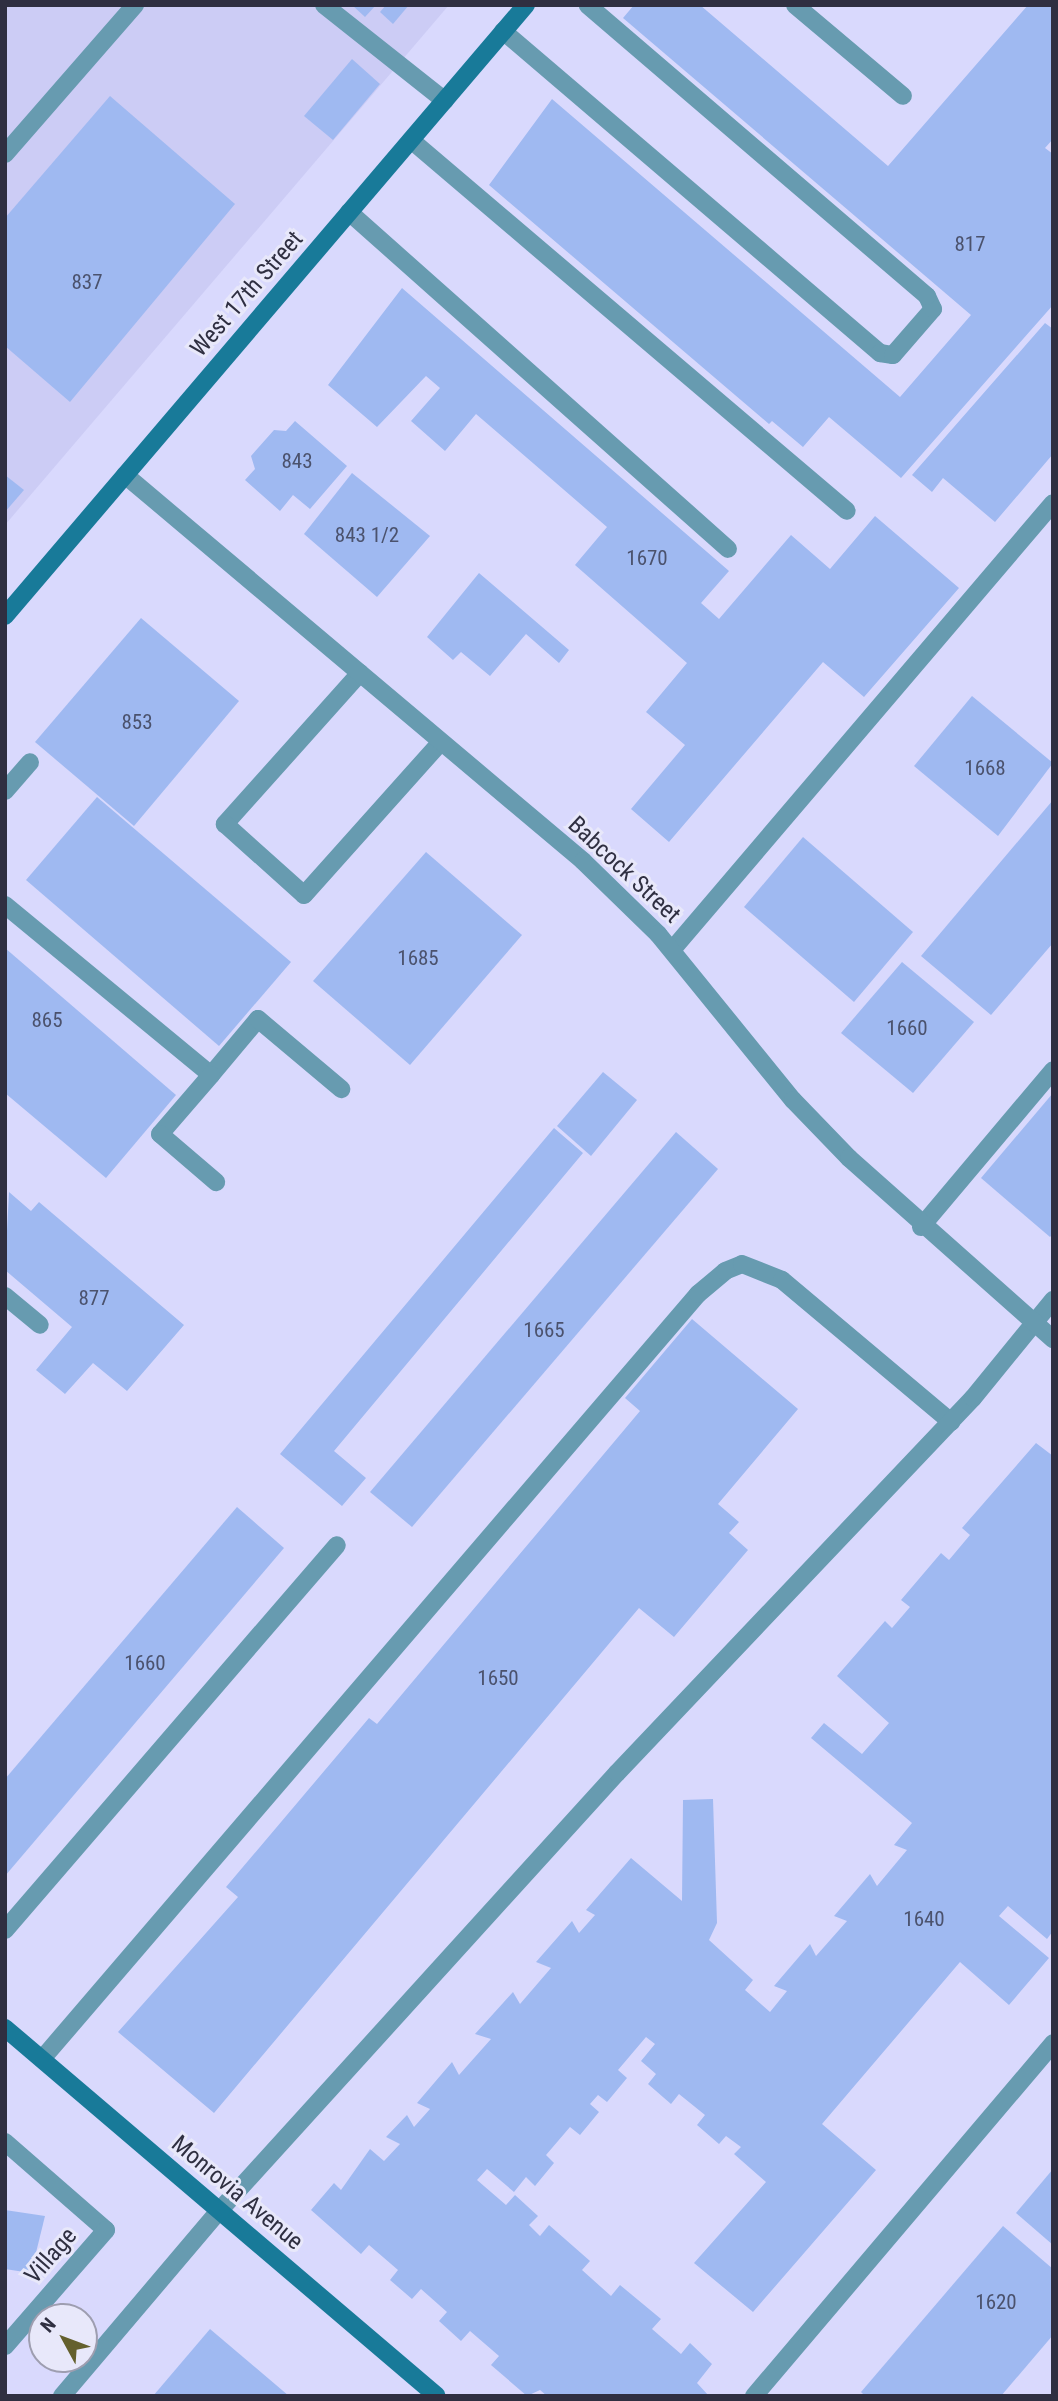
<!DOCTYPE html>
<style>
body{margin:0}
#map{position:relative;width:1058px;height:2401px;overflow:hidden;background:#d9d9fd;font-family:"Roboto Condensed",sans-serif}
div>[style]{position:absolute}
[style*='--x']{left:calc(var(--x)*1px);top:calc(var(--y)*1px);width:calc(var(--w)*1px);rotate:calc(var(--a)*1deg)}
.built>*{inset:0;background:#ccccf5}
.building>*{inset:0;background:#9fb9f1}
.lane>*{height:18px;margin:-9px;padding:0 9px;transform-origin:9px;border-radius:9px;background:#679bb0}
.street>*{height:18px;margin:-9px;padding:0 9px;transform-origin:9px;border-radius:9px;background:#679bb0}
.secondary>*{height:18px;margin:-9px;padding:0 9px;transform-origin:9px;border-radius:9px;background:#187a99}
span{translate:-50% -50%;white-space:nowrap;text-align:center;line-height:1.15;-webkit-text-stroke:6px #e8e8fa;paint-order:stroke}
.number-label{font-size:21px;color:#4b526d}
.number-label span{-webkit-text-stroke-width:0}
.street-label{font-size:24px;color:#2f2f41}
.frame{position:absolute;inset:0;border:7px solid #2f2f41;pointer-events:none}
.north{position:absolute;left:28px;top:2303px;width:70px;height:70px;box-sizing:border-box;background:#e8e8fa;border:2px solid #9e9eb0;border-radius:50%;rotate:311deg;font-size:19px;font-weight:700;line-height:28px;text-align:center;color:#2f2f41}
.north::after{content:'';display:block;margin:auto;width:24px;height:32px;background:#64602d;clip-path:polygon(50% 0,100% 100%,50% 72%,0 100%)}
</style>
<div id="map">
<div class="built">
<i style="clip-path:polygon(5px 5px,449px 5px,5px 525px)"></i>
</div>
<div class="building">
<i style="clip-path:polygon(352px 5px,376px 5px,365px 17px)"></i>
<i style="clip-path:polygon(386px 5px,409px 5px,393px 24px,380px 12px)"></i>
<i style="clip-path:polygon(634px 5px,700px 5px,888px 166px,1028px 5px,1053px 5px,1053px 139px,1045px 148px,1053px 154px,1053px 305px,901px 478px,829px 417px,803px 447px,772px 421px,769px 424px,489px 185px,552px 99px,900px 397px,971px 315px,623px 18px)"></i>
<i style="clip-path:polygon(352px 59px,380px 84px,333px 140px,304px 116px)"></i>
<i style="clip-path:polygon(110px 96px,235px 204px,70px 402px,5px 346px,5px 218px)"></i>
<i style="clip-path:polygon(402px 288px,729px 571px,701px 603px,719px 619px,791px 535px,830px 569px,875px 516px,959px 588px,864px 697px,823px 662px,669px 842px,631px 809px,685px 745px,646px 712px,687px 663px,575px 565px,607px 527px,476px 414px,445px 451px,411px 421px,440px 388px,426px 376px,377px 427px,328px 385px)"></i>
<i style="clip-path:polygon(1045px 323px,1053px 329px,1053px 454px,995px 522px,943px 478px,932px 492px,912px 475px)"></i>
<i style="clip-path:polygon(295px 421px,347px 466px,310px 509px,293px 495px,280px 511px,245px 480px,255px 469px,251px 456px,274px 430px,286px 431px)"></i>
<i style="clip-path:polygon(352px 473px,430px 536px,377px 597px,304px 534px)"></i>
<i style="clip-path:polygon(5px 475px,24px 490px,5px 512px)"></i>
<i style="clip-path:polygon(479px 573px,569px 650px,559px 663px,526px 634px,490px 676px,461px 652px,453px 660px,427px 637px)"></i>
<i style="clip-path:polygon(141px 618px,239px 701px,134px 826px,35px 742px)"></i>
<i style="clip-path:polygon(972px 696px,1053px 763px,998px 836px,914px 766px)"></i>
<i style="clip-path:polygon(97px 797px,291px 962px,219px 1046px,26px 880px)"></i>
<i style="clip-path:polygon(1053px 800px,1053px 943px,991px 1015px,921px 956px)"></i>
<i style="clip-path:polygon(803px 837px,913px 932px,854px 1002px,744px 907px)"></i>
<i style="clip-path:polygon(426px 852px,522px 935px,410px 1065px,313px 981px)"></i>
<i style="clip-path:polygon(5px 948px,176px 1095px,106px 1178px,5px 1093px)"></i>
<i style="clip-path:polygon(902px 962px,974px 1022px,913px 1093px,841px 1033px)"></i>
<i style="clip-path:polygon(603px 1072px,637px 1100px,591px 1156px,557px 1126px)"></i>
<i style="clip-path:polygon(1053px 1093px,1053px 1234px,1050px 1237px,981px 1178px)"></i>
<i style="clip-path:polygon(554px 1128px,583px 1153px,334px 1451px,366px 1478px,342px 1506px,280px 1454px)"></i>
<i style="clip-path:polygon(676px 1132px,718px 1169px,412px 1527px,370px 1492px)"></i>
<i style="clip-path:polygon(9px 1192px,31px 1211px,39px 1202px,184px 1325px,127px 1391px,93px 1363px,65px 1394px,36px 1370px,72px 1327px,5px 1270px)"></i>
<i style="clip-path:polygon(692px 1319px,798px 1409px,718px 1504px,739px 1522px,729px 1533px,748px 1550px,674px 1637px,639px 1608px,214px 2113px,118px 2032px,238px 1897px,226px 1887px,369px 1718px,377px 1724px,640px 1411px,625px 1398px)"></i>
<i style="clip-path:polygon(1036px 1443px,1053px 1456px,1053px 1931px,1047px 1939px,1008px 1906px,999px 1916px,1049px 1958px,1009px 2005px,960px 1962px,822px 2124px,876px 2170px,753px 2312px,694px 2263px,766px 2182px,734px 2154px,741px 2147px,726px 2136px,719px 2144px,697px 2125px,705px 2115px,679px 2094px,671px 2104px,648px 2084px,656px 2074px,641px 2061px,655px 2044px,646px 2037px,618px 2070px,627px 2078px,607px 2102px,598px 2095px,590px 2104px,599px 2112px,580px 2135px,570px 2127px,546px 2155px,554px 2163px,535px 2186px,526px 2177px,514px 2192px,487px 2169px,477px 2180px,506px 2205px,515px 2195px,538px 2216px,529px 2225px,540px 2236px,549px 2225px,590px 2261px,582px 2270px,611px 2296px,620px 2285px,661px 2319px,652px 2329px,681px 2354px,690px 2343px,712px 2364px,697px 2383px,709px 2396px,547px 2396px,540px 2390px,527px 2396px,491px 2365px,499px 2356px,470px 2331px,461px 2341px,439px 2321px,447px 2312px,421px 2289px,412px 2299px,390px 2280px,398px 2270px,369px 2245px,361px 2254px,311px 2210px,334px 2183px,341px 2190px,370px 2149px,384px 2161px,400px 2144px,386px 2137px,407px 2115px,414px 2127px,430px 2109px,417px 2103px,452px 2062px,459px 2075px,491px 2039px,475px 2034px,513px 1992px,520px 2004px,551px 1968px,536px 1962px,572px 1921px,579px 1933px,595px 1915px,586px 1910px,631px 1858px,682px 1901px,683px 1800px,713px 1799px,717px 1923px,709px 1940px,753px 1980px,745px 1990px,770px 2012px,787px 1991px,774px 1986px,810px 1944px,816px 1956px,847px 1921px,834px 1916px,870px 1874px,877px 1886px,907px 1850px,894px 1845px,912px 1823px,811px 1738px,824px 1723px,862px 1754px,889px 1723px,837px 1676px,885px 1621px,892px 1628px,910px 1607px,901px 1600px,941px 1553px,949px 1560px,970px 1535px,962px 1528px)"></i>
<i style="clip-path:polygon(237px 1507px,284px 1548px,5px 1876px,5px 1779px)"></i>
<i style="clip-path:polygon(1053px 2169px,1053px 2245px,1016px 2213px)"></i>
<i style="clip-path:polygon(5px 2210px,45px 2216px,31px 2273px,5px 2269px)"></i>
<i style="clip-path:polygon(1003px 2226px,1053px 2269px,1053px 2335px,1001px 2396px,865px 2396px,861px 2392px)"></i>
<i style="clip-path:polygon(210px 2329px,289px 2396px,153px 2396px)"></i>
</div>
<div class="lane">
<i style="--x:324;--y:5;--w:154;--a:38.4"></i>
<i style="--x:795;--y:5;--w:141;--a:40.1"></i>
<i style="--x:503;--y:31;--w:496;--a:40.5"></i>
<i style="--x:880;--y:353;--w:13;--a:9"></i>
<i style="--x:893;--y:355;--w:61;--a:-49"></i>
<i style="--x:933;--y:309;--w:14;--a:-115"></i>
<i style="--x:927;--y:296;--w:447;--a:-139.4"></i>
<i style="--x:411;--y:140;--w:572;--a:40.4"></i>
<i style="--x:5;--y:154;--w:198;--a:-48.9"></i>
<i style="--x:349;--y:212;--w:507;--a:41.64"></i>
<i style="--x:360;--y:673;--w:203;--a:131.8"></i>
<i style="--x:225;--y:824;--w:106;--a:41.9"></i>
<i style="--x:304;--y:895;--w:205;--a:-48.2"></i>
<i style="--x:5;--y:791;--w:38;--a:-49"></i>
<i style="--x:5;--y:905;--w:267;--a:39.5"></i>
<i style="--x:211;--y:1075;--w:73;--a:-50"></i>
<i style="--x:258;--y:1019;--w:109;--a:40.1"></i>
<i style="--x:672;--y:950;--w:587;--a:-49.56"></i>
<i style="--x:211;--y:1075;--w:78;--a:130.8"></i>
<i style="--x:160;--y:1134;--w:74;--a:40.6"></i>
<i style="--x:921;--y:1227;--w:205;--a:-49.9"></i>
<i style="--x:5;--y:1296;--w:45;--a:39.6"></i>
<i style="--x:5;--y:1930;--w:508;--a:-49.23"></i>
<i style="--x:42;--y:2059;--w:1008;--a:-49.39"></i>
<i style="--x:698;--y:1294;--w:35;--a:-40"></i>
<i style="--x:725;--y:1271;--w:18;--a:-22"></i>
<i style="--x:742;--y:1264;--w:43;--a:21.8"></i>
<i style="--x:782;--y:1280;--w:221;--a:40"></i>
<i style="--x:5;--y:2142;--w:134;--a:41.1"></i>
<i style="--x:106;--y:2230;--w:154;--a:131"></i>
<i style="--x:220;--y:2210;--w:590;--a:-47.75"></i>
<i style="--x:617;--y:1773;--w:517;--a:-46.49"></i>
<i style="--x:973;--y:1398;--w:127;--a:-50.8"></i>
<i style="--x:754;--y:2396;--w:463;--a:-49.7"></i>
</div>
<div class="street">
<i style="--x:125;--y:475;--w:599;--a:40.12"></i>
<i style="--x:583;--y:861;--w:105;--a:44.2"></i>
<i style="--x:658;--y:934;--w:214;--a:50.9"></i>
<i style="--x:793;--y:1100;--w:81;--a:46"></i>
<i style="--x:849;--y:1158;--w:273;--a:41.6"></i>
<i style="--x:62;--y:2396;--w:244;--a:-49.7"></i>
</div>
<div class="secondary">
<i style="--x:5;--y:616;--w:803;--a:-49.55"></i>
<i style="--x:5;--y:2028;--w:567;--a:40.43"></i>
</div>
<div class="number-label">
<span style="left:970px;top:244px">817</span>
<span style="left:87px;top:282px">837</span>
<span style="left:297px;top:461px">843</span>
<span style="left:367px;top:535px">843 1/2</span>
<span style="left:647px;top:558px">1670</span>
<span style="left:137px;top:722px">853</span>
<span style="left:985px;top:768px">1668</span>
<span style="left:418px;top:958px">1685</span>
<span style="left:47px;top:1020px">865</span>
<span style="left:907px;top:1028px">1660</span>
<span style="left:94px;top:1298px">877</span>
<span style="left:544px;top:1330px">1665</span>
<span style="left:145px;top:1663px">1660</span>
<span style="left:498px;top:1678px">1650</span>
<span style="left:924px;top:1919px">1640</span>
<span style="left:996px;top:2302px">1620</span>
</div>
<div class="street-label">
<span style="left:247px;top:294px;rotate:-49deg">West 17th Street</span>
<span style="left:624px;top:870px;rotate:43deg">Babcock Street</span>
<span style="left:237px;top:2193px;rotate:40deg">Monrovia Avenue</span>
<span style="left:51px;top:2256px;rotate:-49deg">Village</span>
</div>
<div class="frame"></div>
<div class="north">N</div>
</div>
